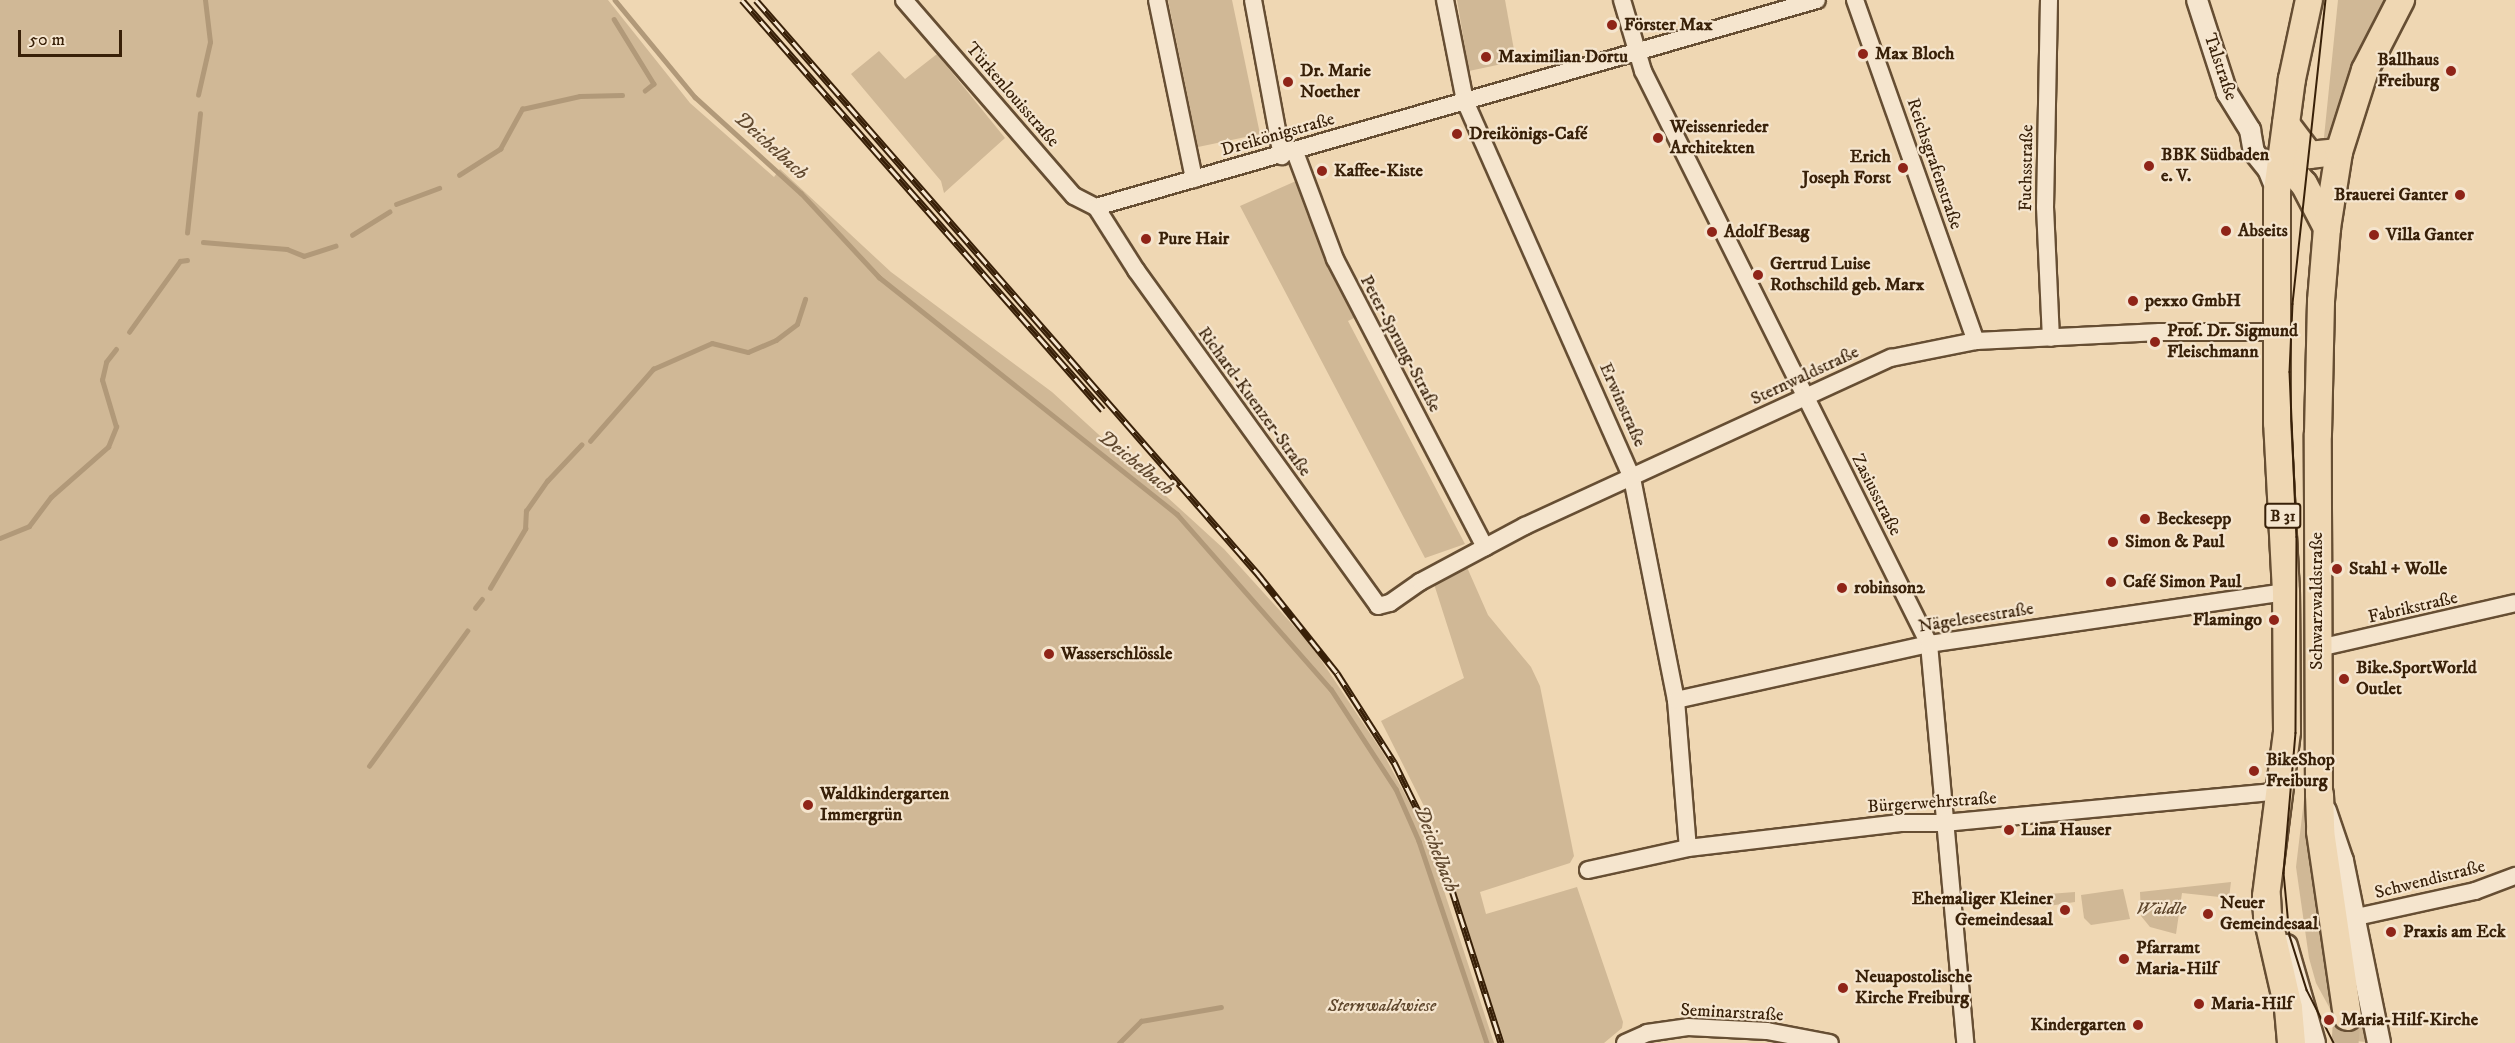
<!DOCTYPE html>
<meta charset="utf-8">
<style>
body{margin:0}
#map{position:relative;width:2515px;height:1043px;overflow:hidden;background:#efd7b3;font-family:"IM FELL DW Pica",serif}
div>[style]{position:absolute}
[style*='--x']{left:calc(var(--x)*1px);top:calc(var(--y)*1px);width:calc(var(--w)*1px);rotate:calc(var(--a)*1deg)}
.green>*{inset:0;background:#d0b896}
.stream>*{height:4.5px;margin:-2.25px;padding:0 2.25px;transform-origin:2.25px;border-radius:2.25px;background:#b19979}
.trunk-tunnel>*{height:27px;margin-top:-13.5px;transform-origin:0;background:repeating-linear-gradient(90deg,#cab291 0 27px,transparent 0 41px)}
.roads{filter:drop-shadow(2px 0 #664e33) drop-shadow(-2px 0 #664e33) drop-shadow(0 2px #664e33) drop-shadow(0 -2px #664e33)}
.minor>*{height:16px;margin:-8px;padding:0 8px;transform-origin:8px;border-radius:8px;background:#f5e5ce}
.tertiary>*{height:20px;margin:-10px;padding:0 10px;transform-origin:10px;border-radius:10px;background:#f5e5ce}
.secondary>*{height:22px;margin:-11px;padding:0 11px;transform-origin:11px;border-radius:11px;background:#f5e5ce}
.primary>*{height:26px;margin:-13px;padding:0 13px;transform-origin:13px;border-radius:13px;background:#efd7b3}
.trunk>*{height:27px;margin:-13.5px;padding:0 13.5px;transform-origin:13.5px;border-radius:13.5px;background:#efd7b3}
.tram>*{height:1.5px;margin:-0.75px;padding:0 0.75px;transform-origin:0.75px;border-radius:0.75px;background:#382008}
.rail>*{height:7px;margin-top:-3.5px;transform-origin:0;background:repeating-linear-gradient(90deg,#f5e5ce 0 14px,#382008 0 28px);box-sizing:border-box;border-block:2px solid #382008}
.dots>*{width:16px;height:16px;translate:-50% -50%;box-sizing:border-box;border:3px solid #f5e5ce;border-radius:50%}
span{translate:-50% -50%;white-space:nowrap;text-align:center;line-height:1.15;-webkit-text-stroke:4.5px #f5e5ce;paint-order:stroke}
.shield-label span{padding:2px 4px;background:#f5e5ce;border:2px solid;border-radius:4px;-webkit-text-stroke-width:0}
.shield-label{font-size:16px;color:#382008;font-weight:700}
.poi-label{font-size:18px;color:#382008;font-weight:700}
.left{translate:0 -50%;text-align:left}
.right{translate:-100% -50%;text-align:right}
.street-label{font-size:18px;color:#382008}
.park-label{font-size:18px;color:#5e462c;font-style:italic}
.water-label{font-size:20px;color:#624a30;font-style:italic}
.scale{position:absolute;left:18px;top:30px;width:104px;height:27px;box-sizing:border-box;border:3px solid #382008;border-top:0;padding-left:8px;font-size:18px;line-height:21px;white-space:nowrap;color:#382008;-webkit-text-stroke:4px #f5e5ce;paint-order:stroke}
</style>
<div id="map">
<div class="green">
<i style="clip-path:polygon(0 0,608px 0,690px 103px,774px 177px,780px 169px,891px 272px,1052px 392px,1224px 549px,1311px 645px,1383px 753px,1424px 830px,1494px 1043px,0 1043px)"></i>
<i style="clip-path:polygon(1168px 0,1232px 0,1260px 134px,1198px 147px)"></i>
<i style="clip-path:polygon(1457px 0,1505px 0,1516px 61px,1469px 71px)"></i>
<i style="clip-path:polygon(2338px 0,2386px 0,2359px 56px,2332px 139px,2323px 147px)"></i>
<i style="clip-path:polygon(879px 51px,905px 79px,937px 54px,1005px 138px,944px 193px,941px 181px,851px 74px)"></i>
<i style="clip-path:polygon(1296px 181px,1356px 317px,1348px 321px,1465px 544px,1425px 558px,1240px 206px)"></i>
<i style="clip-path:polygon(1466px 565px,1488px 615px,1531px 667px,1540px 686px,1574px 856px,1570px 863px,1480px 892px,1486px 914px,1577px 887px,1623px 1022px,1622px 1028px,1604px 1043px,1505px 1043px,1431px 820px,1381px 721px,1464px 678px,1434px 584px)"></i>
<i style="clip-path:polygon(2306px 783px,2342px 1021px,2366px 1020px,2375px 1043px,2347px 1040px,2316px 983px,2309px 958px,2296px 867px)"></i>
<i style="clip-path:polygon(2231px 882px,2229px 898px,2182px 893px,2176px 934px,2150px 927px,2141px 916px,2140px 892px)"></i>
<i style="clip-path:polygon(2123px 889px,2130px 919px,2091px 925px,2084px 918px,2081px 895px)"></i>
<i style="clip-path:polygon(2075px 892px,2075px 902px,2042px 907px,2036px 895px)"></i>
</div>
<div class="stream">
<i style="--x:615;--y:0;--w:126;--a:50.5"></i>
<i style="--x:695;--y:97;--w:143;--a:42.2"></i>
<i style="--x:801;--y:193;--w:115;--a:47.1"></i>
<i style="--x:879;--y:277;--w:381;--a:38.5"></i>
<i style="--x:1177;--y:514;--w:233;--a:48.7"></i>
<i style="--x:1331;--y:689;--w:119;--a:57"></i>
<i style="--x:1396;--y:789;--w:57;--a:66.1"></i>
<i style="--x:1419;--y:841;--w:213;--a:71.4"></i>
<i style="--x:614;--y:19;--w:76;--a:58.4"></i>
<i style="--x:654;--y:84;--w:11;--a:142"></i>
<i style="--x:198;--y:95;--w:54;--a:-77.2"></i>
<i style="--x:210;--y:42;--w:42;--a:-96.8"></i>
<i style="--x:459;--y:175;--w:49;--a:-32.4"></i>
<i style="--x:500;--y:149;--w:46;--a:-61.2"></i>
<i style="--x:522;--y:109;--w:59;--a:-12.6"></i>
<i style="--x:580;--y:96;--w:42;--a:-1.4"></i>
<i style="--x:396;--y:204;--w:46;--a:-20.4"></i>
<i style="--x:187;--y:233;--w:120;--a:-83.8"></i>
<i style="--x:352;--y:235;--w:44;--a:-31.9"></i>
<i style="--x:203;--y:242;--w:84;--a:4.8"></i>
<i style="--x:287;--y:249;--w:18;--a:22"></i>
<i style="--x:304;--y:256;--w:33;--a:-18"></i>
<i style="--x:129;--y:332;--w:87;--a:-54.3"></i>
<i style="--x:180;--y:261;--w:7;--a:-8"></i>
<i style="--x:590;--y:441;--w:96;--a:-48.8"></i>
<i style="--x:653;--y:369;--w:64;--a:-23.8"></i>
<i style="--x:712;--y:343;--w:37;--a:14"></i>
<i style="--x:748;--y:352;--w:30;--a:-23"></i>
<i style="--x:776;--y:340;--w:26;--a:-37"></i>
<i style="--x:797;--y:324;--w:26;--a:-72"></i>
<i style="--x:0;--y:538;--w:31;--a:-22"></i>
<i style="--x:29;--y:526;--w:36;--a:-53"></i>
<i style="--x:51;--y:497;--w:76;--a:-41.3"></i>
<i style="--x:108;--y:447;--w:22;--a:-68"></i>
<i style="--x:116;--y:427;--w:49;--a:-106.6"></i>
<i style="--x:102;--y:380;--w:18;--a:-77"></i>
<i style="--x:106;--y:362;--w:16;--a:-52"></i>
<i style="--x:490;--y:588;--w:69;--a:-59.3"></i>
<i style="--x:525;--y:529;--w:18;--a:-87"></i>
<i style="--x:526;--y:511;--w:37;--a:-55"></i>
<i style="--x:547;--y:481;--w:50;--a:-46.6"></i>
<i style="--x:475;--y:608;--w:11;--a:-52"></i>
<i style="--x:369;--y:766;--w:167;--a:-54"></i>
<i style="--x:1119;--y:1043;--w:31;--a:-45"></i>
<i style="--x:1141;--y:1021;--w:81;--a:-9.9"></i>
</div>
<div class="trunk-tunnel">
<i style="--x:2345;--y:1043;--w:27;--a:-86"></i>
</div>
<div class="roads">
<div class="minor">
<i style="--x:904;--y:0;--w:259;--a:49.1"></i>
<i style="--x:1074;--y:196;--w:25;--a:27"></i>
<i style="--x:1157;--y:0;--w:183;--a:78.3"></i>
<i style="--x:1253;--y:0;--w:159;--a:79.5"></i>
<i style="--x:1445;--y:0;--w:103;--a:78.8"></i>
<i style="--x:1465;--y:101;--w:412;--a:66.1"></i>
<i style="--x:1632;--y:478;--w:226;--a:78.8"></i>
<i style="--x:1676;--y:700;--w:148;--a:85.4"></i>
<i style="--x:1622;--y:0;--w:74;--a:73.5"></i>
<i style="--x:1643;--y:71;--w:640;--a:63.47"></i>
<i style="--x:1929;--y:644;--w:401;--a:84.8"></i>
<i style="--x:1855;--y:0;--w:362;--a:70.5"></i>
<i style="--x:2049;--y:0;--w:207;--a:91.1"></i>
<i style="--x:2045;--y:207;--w:131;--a:87.4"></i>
<i style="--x:1295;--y:152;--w:114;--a:69.5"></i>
<i style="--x:1335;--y:259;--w:325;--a:62.5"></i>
<i style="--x:1096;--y:207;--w:75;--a:57.6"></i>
<i style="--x:1136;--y:270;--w:414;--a:54.2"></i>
<i style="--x:1378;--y:606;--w:12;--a:-14"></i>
<i style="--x:1390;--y:603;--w:37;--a:-35"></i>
<i style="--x:1420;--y:582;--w:119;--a:-28.1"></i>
<i style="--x:1525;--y:526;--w:403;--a:-24.7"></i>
<i style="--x:1891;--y:358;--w:87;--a:-11.3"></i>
<i style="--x:1976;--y:341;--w:184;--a:-2.8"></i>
<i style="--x:2160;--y:332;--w:116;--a:0"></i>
<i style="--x:1096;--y:207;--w:750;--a:-16.02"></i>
<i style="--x:2319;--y:648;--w:201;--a:-12.9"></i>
<i style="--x:1676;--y:700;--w:259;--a:-12.5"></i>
<i style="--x:1929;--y:644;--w:361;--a:-8.3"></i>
<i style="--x:1588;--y:870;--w:102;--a:-12.4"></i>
<i style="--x:1688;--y:848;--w:214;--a:-6.7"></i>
<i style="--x:1901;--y:823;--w:43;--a:0"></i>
<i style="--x:1944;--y:823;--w:339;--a:-5.4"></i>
<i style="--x:2352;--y:918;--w:126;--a:-12.4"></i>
<i style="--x:2475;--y:891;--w:43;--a:-20.6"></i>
<i style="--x:1625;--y:1043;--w:24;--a:-24"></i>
<i style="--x:1647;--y:1033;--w:41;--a:-8.3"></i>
<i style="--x:1688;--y:1027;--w:79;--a:2.9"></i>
<i style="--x:1767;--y:1031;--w:64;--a:10.8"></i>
</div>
<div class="tertiary">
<i style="--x:2197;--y:0;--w:98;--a:72.1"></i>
<i style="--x:2227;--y:93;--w:44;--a:58.1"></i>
<i style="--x:2250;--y:130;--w:22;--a:80"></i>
<i style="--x:2254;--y:152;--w:22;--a:51"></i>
<i style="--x:2268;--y:169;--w:24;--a:68"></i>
</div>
<div class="secondary">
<i style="--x:2325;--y:811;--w:53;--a:71.2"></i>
<i style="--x:2342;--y:861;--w:186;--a:78.5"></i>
<i style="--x:2286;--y:946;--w:101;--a:73.9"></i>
</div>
<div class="primary">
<i style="--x:2286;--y:124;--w:39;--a:53"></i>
<i style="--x:2309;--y:155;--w:30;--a:-6"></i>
<i style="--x:2281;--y:157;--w:35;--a:50"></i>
<i style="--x:2304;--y:184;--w:50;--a:62.4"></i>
<i style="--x:2319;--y:794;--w:360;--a:-90.2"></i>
<i style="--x:2318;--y:434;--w:133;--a:-88.7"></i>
<i style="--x:2321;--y:301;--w:73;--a:-85.3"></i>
<i style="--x:2327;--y:228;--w:77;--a:-81"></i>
<i style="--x:2339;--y:152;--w:86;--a:-72.4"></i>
<i style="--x:2365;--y:70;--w:79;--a:-62.8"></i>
<i style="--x:2266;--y:896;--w:166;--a:-82.7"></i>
<i style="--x:2287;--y:731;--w:139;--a:-90.4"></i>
<i style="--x:2286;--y:592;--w:169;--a:-93"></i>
<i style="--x:2277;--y:423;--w:232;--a:-90"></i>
<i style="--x:2277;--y:191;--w:113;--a:-82.4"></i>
<i style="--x:2292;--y:79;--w:81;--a:-77.9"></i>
</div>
<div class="trunk">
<i style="--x:2319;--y:794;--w:37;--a:88"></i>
<i style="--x:2320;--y:831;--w:187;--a:81.7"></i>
<i style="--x:2266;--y:896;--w:20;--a:87"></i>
<i style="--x:2267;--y:916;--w:94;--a:77.1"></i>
<i style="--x:2288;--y:1008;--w:35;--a:85"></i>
</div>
</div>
<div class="tram">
<i style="--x:2326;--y:0;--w:306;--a:96.2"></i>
<i style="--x:2293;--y:304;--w:68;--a:92.5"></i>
<i style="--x:2290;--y:372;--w:165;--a:87.6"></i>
<i style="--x:2297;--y:537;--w:196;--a:90.3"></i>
<i style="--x:2296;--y:733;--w:141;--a:94.9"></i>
<i style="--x:2284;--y:873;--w:63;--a:84.6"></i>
<i style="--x:2290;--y:936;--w:57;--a:72.5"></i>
<i style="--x:2307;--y:990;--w:59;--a:63"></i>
</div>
<div class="rail">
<i style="--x:742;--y:0;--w:546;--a:48.64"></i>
<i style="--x:756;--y:0;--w:763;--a:48.83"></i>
<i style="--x:1258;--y:574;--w:127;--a:51.4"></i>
<i style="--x:1337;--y:673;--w:106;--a:57.4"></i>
<i style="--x:1394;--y:762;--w:68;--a:63.8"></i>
<i style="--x:1424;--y:823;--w:69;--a:67.1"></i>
<i style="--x:1451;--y:887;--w:164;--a:72.2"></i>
</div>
<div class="dots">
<i style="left:1612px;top:25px;background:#8f2418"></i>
<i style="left:1863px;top:54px;background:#8f2418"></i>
<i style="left:1486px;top:57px;background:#8f2418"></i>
<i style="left:2451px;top:71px;background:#8f2418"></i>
<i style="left:1288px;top:82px;background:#8f2418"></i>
<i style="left:1457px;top:134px;background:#8f2418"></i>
<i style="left:1658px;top:138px;background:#8f2418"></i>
<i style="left:2149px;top:166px;background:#8f2418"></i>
<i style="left:1903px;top:168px;background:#8f2418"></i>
<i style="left:1322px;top:171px;background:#8f2418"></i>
<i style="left:2460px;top:195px;background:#8f2418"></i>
<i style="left:2226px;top:231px;background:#8f2418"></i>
<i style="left:1712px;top:232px;background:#8f2418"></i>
<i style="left:2374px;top:235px;background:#8f2418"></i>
<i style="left:1146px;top:239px;background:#8f2418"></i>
<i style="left:1758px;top:275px;background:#8f2418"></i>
<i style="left:2133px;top:301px;background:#8f2418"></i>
<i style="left:2155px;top:342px;background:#8f2418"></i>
<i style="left:2145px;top:519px;background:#8f2418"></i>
<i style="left:2113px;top:542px;background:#8f2418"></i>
<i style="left:2337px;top:569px;background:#8f2418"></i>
<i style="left:2111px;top:582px;background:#8f2418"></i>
<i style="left:1842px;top:588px;background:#8f2418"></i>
<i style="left:2274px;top:620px;background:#8f2418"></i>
<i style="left:1049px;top:654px;background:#8f2418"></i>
<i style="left:2344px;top:679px;background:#8f2418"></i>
<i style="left:2254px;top:771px;background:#8f2418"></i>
<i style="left:808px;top:805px;background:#8f2418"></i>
<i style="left:2009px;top:830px;background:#8f2418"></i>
<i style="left:2065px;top:910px;background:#8f2418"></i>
<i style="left:2208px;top:914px;background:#8f2418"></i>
<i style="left:2391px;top:932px;background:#8f2418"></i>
<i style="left:2124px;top:959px;background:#8f2418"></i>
<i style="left:1843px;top:988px;background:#8f2418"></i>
<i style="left:2199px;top:1004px;background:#8f2418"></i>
<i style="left:2329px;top:1020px;background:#8f2418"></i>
<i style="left:2138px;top:1025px;background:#8f2418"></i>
</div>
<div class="shield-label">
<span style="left:2283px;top:516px">B 31</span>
</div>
<div class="poi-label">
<span class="left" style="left:1624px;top:25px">Förster Max</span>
<span class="left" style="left:1875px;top:54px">Max Bloch</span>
<span class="left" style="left:1498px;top:57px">Maximilian Dortu</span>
<span class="right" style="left:2439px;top:71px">Ballhaus<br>Freiburg</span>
<span class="left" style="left:1300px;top:82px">Dr. Marie<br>Noether</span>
<span class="left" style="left:1670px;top:138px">Weissenrieder<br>Architekten</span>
<span class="left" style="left:1469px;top:134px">Dreikönigs-Café</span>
<span class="left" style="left:2161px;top:166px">BBK Südbaden<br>e. V.</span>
<span class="right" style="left:1891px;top:168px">Erich<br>Joseph Forst</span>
<span class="left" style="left:1334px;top:171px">Kaffee-Kiste</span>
<span class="right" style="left:2448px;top:195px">Brauerei Ganter</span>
<span class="left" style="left:2238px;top:231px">Abseits</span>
<span class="left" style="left:1724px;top:232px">Adolf Besag</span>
<span class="left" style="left:2386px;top:235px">Villa Ganter</span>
<span class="left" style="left:1158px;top:239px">Pure Hair</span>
<span class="left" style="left:1770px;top:275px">Gertrud Luise<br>Rothschild geb. Marx</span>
<span class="left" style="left:2145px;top:301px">pexxo GmbH</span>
<span class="left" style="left:2167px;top:342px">Prof. Dr. Sigmund<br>Fleischmann</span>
<span class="left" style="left:2157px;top:519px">Beckesepp</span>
<span class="left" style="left:2125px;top:542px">Simon &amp; Paul</span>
<span class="left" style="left:2349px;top:569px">Stahl + Wolle</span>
<span class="left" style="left:2123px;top:582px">Café Simon Paul</span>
<span class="left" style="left:1854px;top:588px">robinson2</span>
<span class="right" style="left:2262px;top:620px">Flamingo</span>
<span class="left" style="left:1061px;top:654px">Wasserschlössle</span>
<span class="left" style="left:2356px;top:679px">Bike.SportWorld<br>Outlet</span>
<span class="left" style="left:2266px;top:771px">BikeShop<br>Freiburg</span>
<span class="left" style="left:820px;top:805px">Waldkindergarten<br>Immergrün</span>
<span class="left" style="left:2021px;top:830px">Lina Hauser</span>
<span class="right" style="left:2053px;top:910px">Ehemaliger Kleiner<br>Gemeindesaal</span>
<span class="left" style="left:2220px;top:914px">Neuer<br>Gemeindesaal</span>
<span class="left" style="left:2403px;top:932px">Praxis am Eck</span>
<span class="left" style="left:2136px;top:959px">Pfarramt<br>Maria-Hilf</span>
<span class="left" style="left:1855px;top:988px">Neuapostolische<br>Kirche Freiburg</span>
<span class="left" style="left:2211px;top:1004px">Maria-Hilf</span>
<span class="left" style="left:2341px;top:1020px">Maria-Hilf-Kirche</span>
<span class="right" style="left:2126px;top:1025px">Kindergarten</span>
</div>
<div class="street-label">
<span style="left:2220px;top:67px;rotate:71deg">Talstraße</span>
<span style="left:1012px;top:95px;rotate:49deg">Türkenlouisstraße</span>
<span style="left:1278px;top:135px;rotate:-16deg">Dreikönigstraße</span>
<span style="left:1934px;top:164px;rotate:71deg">Reichsgrafenstraße</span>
<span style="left:2027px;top:168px;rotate:-89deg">Fuchsstraße</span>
<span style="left:1400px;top:344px;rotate:62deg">Peter-Sprung-Straße</span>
<span style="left:1805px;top:376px;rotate:-25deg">Sternwaldstraße</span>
<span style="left:1254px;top:402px;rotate:54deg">Richard-Kuenzer-Straße</span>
<span style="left:1622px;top:405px;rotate:66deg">Erwinstraße</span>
<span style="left:1876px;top:495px;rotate:63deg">Zasiusstraße</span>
<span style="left:2317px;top:601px;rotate:-90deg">Schwarzwaldstraße</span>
<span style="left:2413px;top:608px;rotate:-13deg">Fabrikstraße</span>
<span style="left:1976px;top:618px;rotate:-9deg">Nägeleseestraße</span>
<span style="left:1932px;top:803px;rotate:-4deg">Bürgerwehrstraße</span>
<span style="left:2430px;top:880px;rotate:-14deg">Schwendistraße</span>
<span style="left:1732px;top:1013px;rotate:3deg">Seminarstraße</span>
</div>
<div class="park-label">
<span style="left:2161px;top:909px">Wäldle</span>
<span style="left:1382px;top:1006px">Sternwaldwiese</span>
</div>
<div class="water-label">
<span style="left:771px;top:146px;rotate:42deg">Deichelbach</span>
<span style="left:1136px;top:463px;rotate:39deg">Deichelbach</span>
<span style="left:1436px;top:849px;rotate:69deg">Deichelbach</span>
</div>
<div class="scale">50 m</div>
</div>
